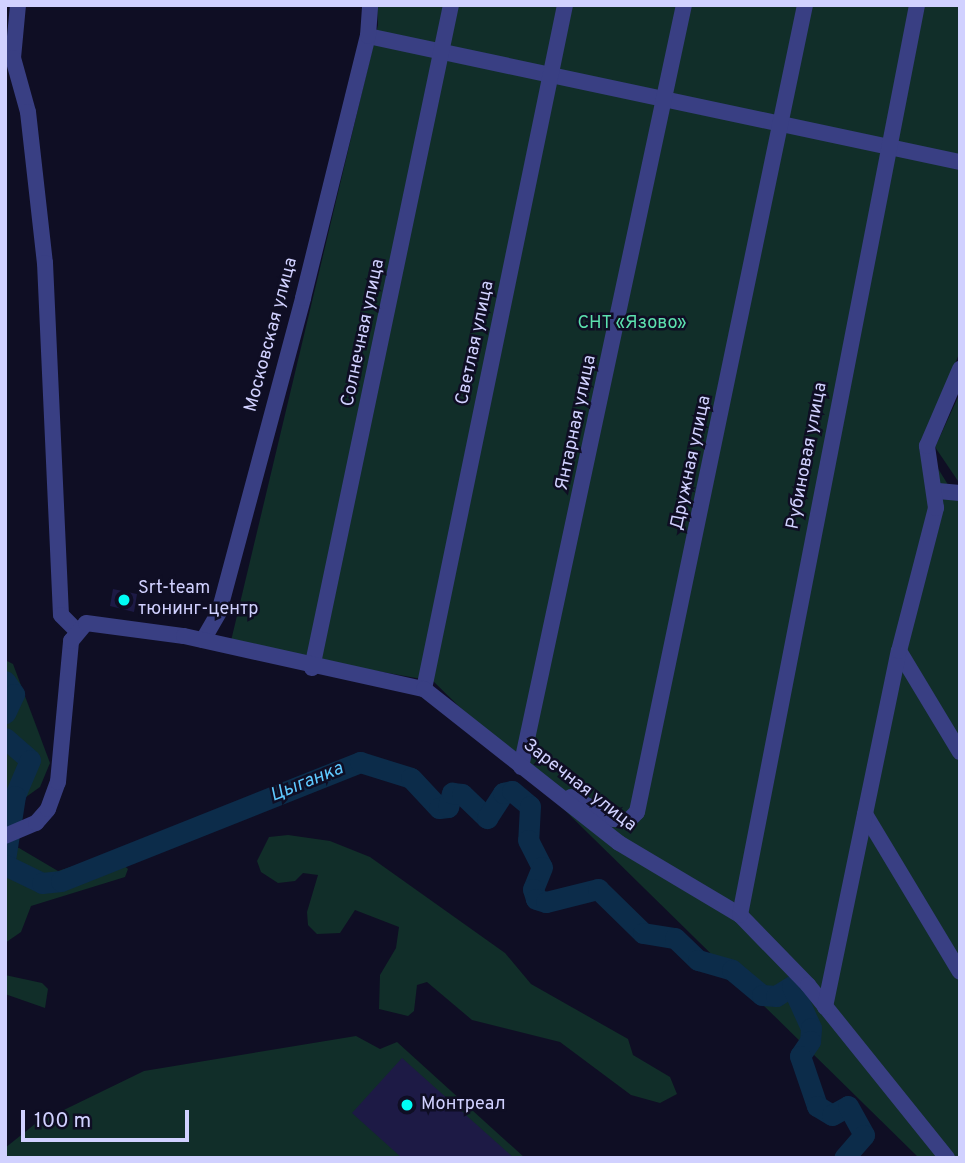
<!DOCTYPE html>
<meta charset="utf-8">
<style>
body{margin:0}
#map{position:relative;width:965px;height:1163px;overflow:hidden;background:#0f0e24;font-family:Overpass,sans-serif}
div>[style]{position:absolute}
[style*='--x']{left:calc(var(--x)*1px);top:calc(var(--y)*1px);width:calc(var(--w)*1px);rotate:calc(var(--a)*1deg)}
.green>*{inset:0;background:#112e29}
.river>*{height:21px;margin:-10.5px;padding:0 10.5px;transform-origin:10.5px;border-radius:10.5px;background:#0c2c4a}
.building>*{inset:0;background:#1d1a45}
.minor>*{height:16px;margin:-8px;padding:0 8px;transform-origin:8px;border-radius:8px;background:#393f83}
.dots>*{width:19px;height:19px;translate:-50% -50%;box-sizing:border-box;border:4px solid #0f0e24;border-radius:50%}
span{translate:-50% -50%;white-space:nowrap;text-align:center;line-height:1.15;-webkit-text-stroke:5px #0f0e24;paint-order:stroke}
.park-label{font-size:18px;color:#5ce0ae}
.street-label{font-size:18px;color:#d1d1ff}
.poi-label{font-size:18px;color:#d1d1ff}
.left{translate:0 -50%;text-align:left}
.water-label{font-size:19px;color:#5fc9ff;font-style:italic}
.frame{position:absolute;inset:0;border:7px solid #d1d1ff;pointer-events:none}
.scale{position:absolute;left:21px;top:1110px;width:168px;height:32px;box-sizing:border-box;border:4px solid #d1d1ff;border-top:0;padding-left:9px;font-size:21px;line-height:24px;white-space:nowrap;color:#d1d1ff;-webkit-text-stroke:5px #0f0e24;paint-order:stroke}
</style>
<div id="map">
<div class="green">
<i style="clip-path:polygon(377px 5px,960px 5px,960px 351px,924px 446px,960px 504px,960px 1158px,919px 1158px,433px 681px,230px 645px,378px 25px)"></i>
<i style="clip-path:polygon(960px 393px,960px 484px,935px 447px)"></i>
<i style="clip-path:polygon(5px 660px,13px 664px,50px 763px,40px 787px,5px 812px)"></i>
<i style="clip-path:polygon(288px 835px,330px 841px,370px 857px,505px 953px,531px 984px,628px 1039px,633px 1055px,670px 1077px,677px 1094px,660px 1103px,631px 1095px,560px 1042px,472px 1020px,427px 982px,417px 985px,414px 1011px,408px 1016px,379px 1009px,380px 975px,396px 948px,399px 927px,355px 910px,340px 933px,317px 934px,308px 925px,307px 912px,318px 875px,303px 873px,295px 881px,278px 883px,261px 872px,257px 861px,269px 837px)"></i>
<i style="clip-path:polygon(5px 848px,19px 848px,58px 871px,111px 854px,128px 869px,125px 877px,31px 906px,21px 932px,5px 943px)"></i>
<i style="clip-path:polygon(5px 975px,42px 983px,48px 989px,45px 1008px,5px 994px)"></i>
<i style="clip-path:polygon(356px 1036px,380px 1049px,397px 1042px,525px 1158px,5px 1158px,5px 1148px,35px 1124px,144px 1071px)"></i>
</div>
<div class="river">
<i style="--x:5;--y:681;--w:16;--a:55"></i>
<i style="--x:14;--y:694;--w:21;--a:115"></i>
<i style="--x:5;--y:738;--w:33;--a:41"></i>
<i style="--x:30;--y:760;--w:39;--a:113"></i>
<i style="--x:15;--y:796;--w:65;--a:98.9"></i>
<i style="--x:5;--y:865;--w:41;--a:25.9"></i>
<i style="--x:42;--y:883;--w:19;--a:-6"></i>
<i style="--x:61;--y:881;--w:322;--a:-21.7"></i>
<i style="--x:360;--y:762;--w:53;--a:17.4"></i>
<i style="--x:411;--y:778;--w:41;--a:47"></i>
<i style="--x:439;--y:808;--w:9;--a:-6"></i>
<i style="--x:448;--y:807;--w:15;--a:-74"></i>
<i style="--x:452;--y:793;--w:10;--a:6"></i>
<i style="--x:462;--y:794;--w:35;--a:44"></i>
<i style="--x:487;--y:818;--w:30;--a:-57"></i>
<i style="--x:503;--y:793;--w:9;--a:-13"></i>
<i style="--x:512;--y:791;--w:23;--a:40"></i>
<i style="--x:530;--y:806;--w:34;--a:93"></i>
<i style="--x:528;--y:840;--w:30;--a:63"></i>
<i style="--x:542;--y:867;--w:24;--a:112"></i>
<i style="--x:533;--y:889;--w:10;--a:73"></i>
<i style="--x:536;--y:899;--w:10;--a:17"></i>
<i style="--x:546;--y:902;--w:54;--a:-14"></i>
<i style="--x:598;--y:889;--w:63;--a:44.4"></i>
<i style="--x:643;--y:933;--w:32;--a:9"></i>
<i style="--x:675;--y:938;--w:32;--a:44"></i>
<i style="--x:698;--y:960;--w:35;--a:16"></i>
<i style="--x:732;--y:970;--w:39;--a:40"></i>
<i style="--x:762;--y:995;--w:14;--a:4"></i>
<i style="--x:776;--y:996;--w:19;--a:-32"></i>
<i style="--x:792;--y:986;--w:46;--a:65.7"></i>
<i style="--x:811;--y:1028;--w:13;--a:94"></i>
<i style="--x:810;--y:1041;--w:18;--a:124"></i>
<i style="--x:800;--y:1056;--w:53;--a:71.2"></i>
<i style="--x:817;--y:1106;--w:17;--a:31"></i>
<i style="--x:832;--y:1115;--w:18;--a:-29"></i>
<i style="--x:848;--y:1106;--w:33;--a:61"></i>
<i style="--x:864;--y:1135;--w:30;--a:131"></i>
</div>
<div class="building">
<i style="clip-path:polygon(113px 589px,137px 594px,134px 612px,110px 606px)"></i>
<i style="clip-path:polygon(402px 1058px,514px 1158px,402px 1158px,352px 1113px)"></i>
</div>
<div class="minor">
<i style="--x:18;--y:5;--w:53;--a:95.4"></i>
<i style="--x:13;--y:58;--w:56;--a:74.5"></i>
<i style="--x:28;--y:112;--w:152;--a:83.6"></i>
<i style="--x:45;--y:263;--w:352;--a:87.4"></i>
<i style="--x:61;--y:615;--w:21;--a:45"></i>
<i style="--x:368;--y:36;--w:605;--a:12.02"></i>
<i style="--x:938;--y:491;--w:22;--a:5"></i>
<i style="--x:203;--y:640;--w:32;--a:-60"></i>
<i style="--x:219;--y:612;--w:325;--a:-75"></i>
<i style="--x:303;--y:298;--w:270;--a:-76.1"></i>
<i style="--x:368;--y:36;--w:31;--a:-86"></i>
<i style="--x:899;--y:651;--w:118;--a:58.9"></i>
<i style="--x:312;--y:668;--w:677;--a:-78.16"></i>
<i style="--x:424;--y:689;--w:698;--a:-78.35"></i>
<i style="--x:521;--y:767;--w:779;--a:-77.93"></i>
<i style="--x:571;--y:797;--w:47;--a:27.6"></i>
<i style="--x:613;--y:819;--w:16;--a:4"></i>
<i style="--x:629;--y:820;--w:11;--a:-45"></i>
<i style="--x:637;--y:812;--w:824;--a:-78.24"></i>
<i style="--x:865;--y:814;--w:184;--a:59"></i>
<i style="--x:5;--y:836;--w:34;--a:-23"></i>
<i style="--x:36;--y:823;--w:18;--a:-49"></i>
<i style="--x:48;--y:809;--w:29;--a:-70"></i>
<i style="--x:58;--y:782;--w:142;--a:-84.7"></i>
<i style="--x:71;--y:641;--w:23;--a:-50"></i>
<i style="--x:86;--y:623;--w:99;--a:7.6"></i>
<i style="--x:184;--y:636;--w:246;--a:12.5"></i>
<i style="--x:424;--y:689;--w:248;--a:38.3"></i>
<i style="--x:619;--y:843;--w:141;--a:30.8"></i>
<i style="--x:740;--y:915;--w:98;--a:45.8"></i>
<i style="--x:808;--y:985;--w:222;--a:51.2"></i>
<i style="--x:740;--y:915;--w:927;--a:-78.99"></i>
<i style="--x:825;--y:1007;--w:364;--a:-78.3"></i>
<i style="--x:899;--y:651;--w:148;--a:-75.5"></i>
<i style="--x:936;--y:508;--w:63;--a:-98.3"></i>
<i style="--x:927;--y:446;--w:84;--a:-66.8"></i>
</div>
<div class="dots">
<i style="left:124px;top:600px;background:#00fcf5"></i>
<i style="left:407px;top:1105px;background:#00fcf5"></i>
</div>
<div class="park-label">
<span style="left:632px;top:324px">СНТ «Язово»</span>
</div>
<div class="street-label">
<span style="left:364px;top:333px;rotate:-78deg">Солнечная улица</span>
<span style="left:272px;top:335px;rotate:-75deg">Московская улица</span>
<span style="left:476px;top:343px;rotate:-78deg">Светлая улица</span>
<span style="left:577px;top:423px;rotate:-78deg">Янтарная улица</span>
<span style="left:808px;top:456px;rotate:-79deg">Рубиновая улица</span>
<span style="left:692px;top:463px;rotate:-78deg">Дружная улица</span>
<span style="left:579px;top:786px;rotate:38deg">Заречная улица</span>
</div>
<div class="poi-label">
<span class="left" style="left:138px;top:600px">Srt-team<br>тюнинг-центр</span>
<span class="left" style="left:421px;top:1105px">Монтреал</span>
</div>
<div class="water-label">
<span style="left:307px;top:783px;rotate:-22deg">Цыганка</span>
</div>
<div class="frame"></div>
<div class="scale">100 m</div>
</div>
